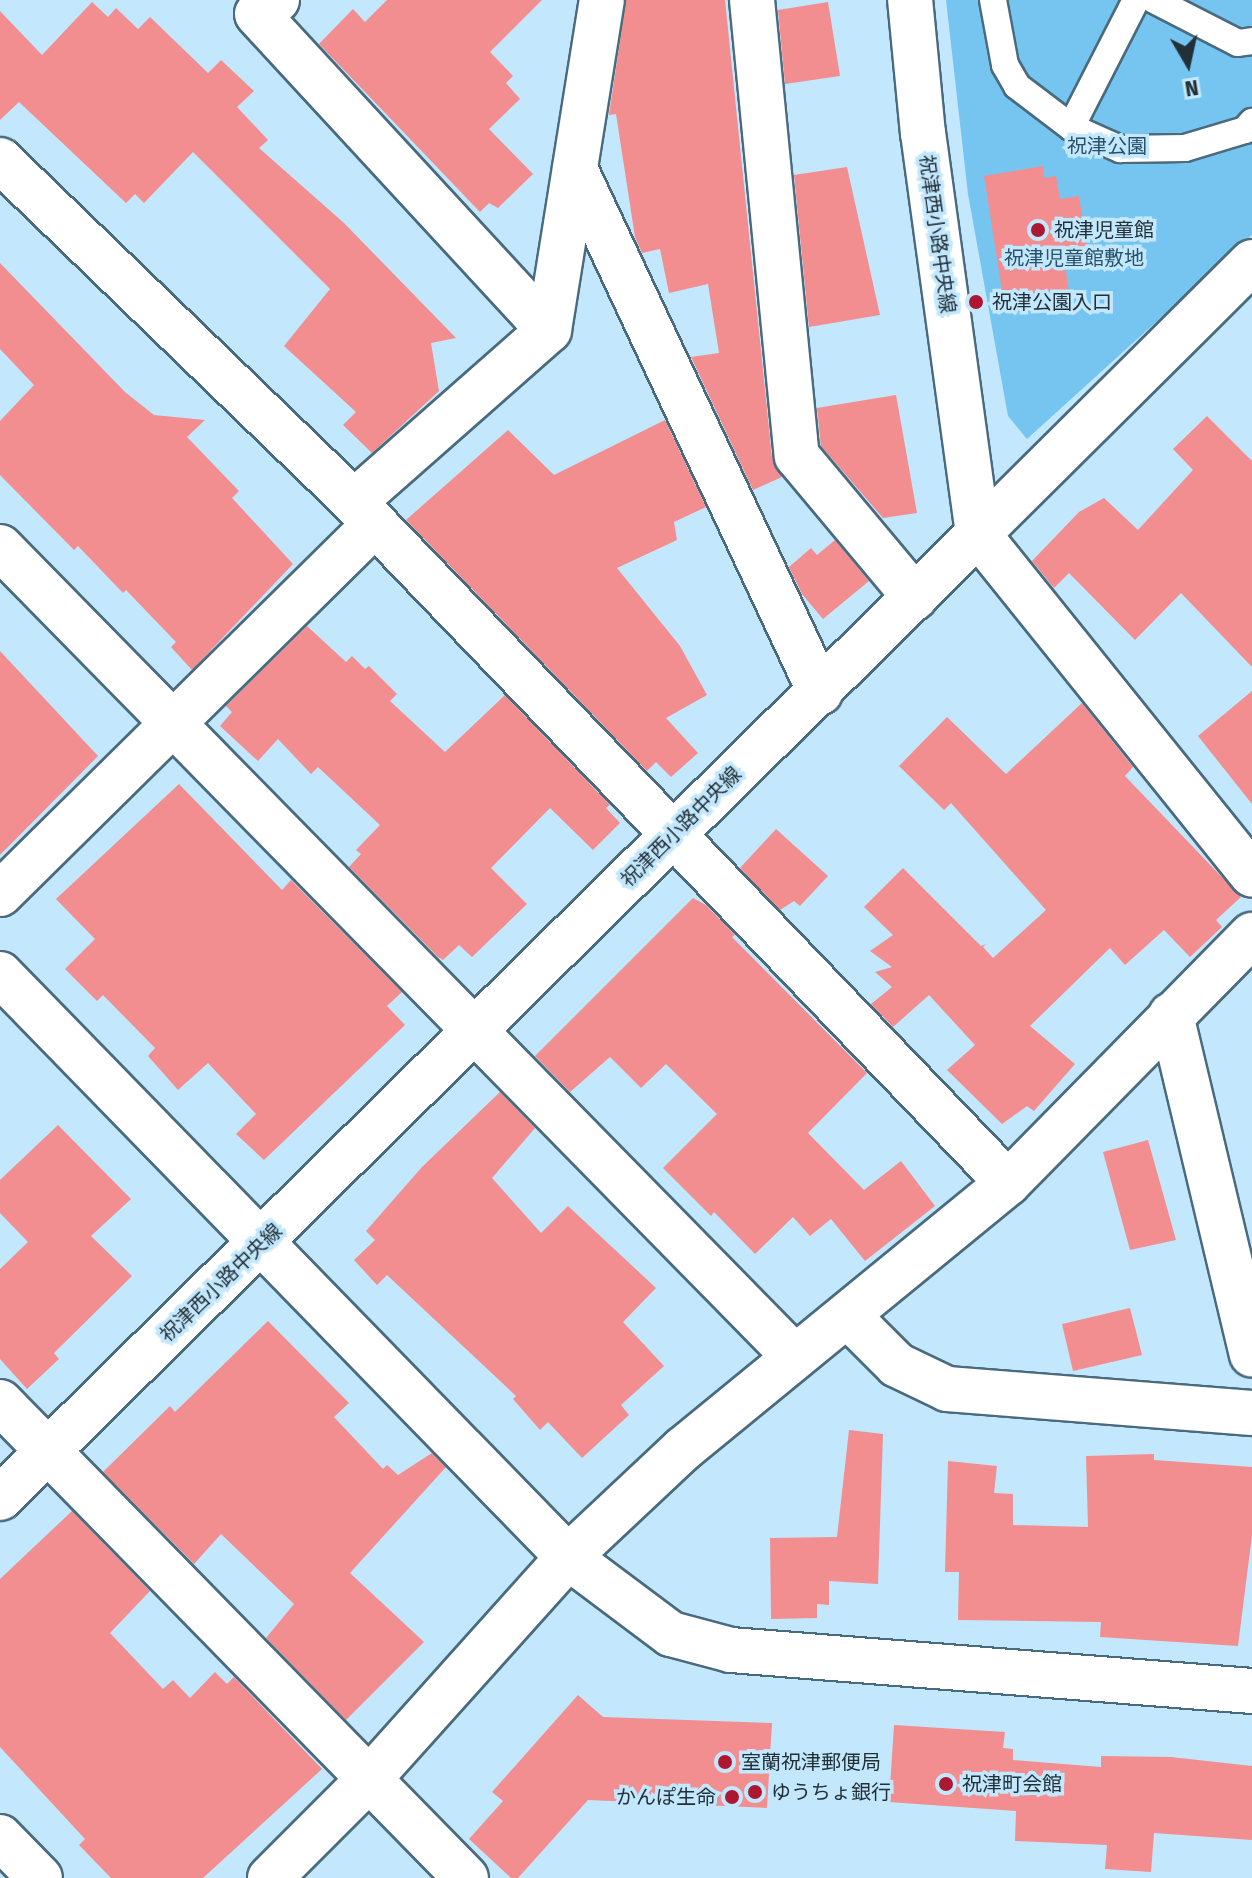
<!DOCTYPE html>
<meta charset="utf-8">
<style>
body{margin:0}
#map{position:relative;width:1252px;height:1878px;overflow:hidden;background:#c3e7fd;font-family:"Fira Sans Condensed","Noto Sans JP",sans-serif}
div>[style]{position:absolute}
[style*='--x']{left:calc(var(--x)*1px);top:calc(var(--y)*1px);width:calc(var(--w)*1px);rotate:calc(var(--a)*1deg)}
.green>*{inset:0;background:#76c5f0}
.building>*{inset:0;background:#f28e90}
.roads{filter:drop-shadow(2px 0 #4a6a7d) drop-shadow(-2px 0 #4a6a7d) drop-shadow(0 2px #4a6a7d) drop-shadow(0 -2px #4a6a7d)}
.lane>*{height:26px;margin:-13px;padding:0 13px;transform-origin:13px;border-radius:13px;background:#fff}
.street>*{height:44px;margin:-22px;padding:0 22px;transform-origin:22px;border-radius:22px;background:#fff}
.secondary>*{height:44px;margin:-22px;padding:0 22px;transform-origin:22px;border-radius:22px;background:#fff}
.dots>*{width:22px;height:22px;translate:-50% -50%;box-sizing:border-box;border:4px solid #c3e7fd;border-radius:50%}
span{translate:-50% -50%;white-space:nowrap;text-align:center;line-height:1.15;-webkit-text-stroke:7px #c3e7fd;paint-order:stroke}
.park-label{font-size:20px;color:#285269}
.poi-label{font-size:20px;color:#223038}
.left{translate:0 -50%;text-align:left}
.right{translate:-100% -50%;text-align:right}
.street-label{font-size:20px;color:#223038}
.north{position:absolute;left:1148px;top:24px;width:80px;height:80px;-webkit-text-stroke:6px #c3e7fd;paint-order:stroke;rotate:171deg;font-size:22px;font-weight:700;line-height:32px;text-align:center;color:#223038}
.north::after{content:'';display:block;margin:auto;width:28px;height:36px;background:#223038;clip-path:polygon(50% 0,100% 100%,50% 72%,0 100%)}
</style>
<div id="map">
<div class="green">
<i style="clip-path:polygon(946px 0,1252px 0,1252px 235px,1027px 439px,1008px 416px,968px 194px)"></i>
</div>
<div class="building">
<i style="clip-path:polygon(387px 0,542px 0,490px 52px,513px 76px,506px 83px,520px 99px,489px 129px,533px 174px,498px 208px,489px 203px,480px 212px,319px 44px,353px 9px,365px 22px)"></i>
<i style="clip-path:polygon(626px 0,725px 0,772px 458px,782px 477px,753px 490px,691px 357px,719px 353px,708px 284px,669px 293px,660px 249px,642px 253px,635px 237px,616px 114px,609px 115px)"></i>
<i style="clip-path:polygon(92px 2px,108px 17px,116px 8px,138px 29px,150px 17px,208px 73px,221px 60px,254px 91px,237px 107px,268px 140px,259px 148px,344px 223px,456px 338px,431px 343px,439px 391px,372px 453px,343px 425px,356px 412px,284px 346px,330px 289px,193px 152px,144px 203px,135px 194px,126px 203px,19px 102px,0 120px,0 11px,42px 55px)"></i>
<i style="clip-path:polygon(828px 2px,840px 76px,785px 84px,778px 10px)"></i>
<i style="clip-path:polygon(1043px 166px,1044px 178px,1056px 176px,1060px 199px,1079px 196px,1089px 261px,1065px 265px,1070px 300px,1005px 310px,984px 176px)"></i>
<i style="clip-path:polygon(847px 167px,880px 315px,809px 327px,794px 175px)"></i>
<i style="clip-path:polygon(0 263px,125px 392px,154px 415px,205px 420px,187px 437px,239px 491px,232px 498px,293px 564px,192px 670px,171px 647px,176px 642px,126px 590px,123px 593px,78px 546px,74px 550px,0 475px,0 421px,34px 385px,0 349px)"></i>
<i style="clip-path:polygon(896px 395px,917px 513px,883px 518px,821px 446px,817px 408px)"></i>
<i style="clip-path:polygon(1207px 416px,1252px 461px,1252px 667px,1181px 593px,1135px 640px,1069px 573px,1054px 588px,1032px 561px,1079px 512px,1104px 498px,1138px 530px,1193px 470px,1173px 449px)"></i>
<i style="clip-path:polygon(665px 420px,706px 507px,674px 522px,677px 540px,617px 568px,680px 646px,707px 695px,666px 718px,698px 753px,671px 777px,656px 762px,647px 771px,406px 520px,508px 430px,554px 475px)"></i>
<i style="clip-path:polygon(835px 540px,869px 581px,823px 619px,802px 594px,789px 567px,811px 548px,817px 555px)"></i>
<i style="clip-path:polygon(307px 626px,346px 662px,352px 656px,365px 669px,369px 666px,397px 694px,390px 701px,445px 752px,505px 695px,610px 805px,606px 808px,620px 823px,593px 850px,550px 808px,491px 868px,527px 904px,472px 957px,459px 945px,443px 960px,438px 957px,349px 867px,361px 854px,356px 850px,380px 825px,318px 767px,311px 774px,278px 739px,258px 761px,220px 726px,232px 712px,226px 706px)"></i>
<i style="clip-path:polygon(0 651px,98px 756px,0 855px)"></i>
<i style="clip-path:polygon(1252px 691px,1252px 804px,1198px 736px)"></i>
<i style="clip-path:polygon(1082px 703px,1133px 767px,1125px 776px,1241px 897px,1216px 920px,1222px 927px,1190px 957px,1164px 930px,1125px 965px,1110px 948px,1030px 1026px,1075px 1064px,1034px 1111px,1027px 1106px,1002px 1124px,947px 1070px,975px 1045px,929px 995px,893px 1027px,871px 1004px,892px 987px,875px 972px,892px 967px,870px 951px,893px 935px,864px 907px,903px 868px,981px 946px,986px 944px,983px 947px,993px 958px,1046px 910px,951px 803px,944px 810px,899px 766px,947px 717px,1006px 774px)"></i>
<i style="clip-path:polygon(179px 784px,282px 890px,291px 880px,402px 992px,387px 1006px,405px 1025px,264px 1160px,236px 1134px,256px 1114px,208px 1063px,178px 1090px,148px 1056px,155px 1048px,103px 995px,97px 1001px,65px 969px,95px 939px,56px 899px)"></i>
<i style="clip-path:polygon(776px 829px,828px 876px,800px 906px,794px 901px,780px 910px,740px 868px)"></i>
<i style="clip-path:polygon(693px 898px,706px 905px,735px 935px,732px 937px,867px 1073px,808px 1133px,864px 1190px,901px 1161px,935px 1206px,865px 1261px,831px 1219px,810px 1236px,793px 1217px,755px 1254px,714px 1212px,711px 1216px,663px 1168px,717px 1114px,666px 1064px,641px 1088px,610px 1057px,570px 1092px,535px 1056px)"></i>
<i style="clip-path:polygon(500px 1092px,535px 1128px,492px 1178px,541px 1233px,568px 1206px,656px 1288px,623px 1322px,664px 1366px,621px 1405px,629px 1415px,582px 1458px,548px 1422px,540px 1430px,513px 1399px,516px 1396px,387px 1275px,377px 1285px,354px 1260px,375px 1240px,366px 1231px,422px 1167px)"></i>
<i style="clip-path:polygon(58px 1125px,131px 1199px,91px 1236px,132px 1276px,54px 1353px,59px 1359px,27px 1389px,0 1359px,0 1269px,28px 1242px,0 1213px,0 1180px)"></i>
<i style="clip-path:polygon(1148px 1140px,1176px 1240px,1130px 1250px,1103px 1152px)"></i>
<i style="clip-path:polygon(1130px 1308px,1142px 1355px,1073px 1371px,1062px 1324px)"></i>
<i style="clip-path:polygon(268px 1321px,349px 1403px,334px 1417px,383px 1469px,387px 1465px,398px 1475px,432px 1453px,446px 1467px,350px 1573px,424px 1642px,346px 1720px,266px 1638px,294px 1604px,221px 1534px,194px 1564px,103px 1472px,170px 1406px,175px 1412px)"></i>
<i style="clip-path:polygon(849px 1430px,883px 1434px,878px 1584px,829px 1581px,829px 1605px,817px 1604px,817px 1618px,771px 1619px,770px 1538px,837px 1537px)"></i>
<i style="clip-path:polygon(1154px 1454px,1154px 1460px,1252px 1467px,1252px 1535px,1238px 1646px,1100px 1637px,1101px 1622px,958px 1620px,959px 1572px,945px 1572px,948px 1461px,997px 1466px,994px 1493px,1013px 1494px,1013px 1525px,1088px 1527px,1086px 1456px)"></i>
<i style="clip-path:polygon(72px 1511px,150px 1591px,110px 1633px,163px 1689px,173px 1680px,190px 1698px,215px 1672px,227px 1684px,234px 1677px,322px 1769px,203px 1878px,111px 1878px,79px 1845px,85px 1839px,0 1747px,0 1579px)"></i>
<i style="clip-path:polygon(578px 1695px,603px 1717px,772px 1723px,767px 1808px,588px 1800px,518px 1878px,511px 1878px,469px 1839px,503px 1801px,492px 1792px)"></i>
<i style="clip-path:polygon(894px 1725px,1005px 1732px,1003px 1748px,1013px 1749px,1013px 1760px,1101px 1767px,1101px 1756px,1171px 1757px,1252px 1766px,1252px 1840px,1154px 1833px,1151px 1872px,1105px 1869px,1107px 1845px,1015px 1841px,1016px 1811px,889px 1802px)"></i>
</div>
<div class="roads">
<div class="lane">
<i style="--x:993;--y:0;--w:66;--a:79.5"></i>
<i style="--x:1005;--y:65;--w:24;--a:60"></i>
<i style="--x:1017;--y:86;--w:68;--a:37.2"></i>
<i style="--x:1071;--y:127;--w:54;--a:24.2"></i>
<i style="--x:1120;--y:149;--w:65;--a:-0.9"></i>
<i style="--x:1185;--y:148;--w:63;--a:-16.7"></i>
<i style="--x:1245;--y:130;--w:11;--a:-49"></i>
<i style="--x:1154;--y:0;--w:94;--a:27.1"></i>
<i style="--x:1238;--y:43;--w:14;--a:-8"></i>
<i style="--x:1071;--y:127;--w:143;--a:-62.9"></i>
</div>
<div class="street">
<i style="--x:277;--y:0;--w:24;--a:145"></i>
<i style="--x:257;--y:14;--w:430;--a:47.3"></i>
<i style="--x:752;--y:0;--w:458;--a:84.4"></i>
<i style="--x:797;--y:456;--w:184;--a:50.1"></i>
<i style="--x:0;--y:160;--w:492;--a:44"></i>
<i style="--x:354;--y:502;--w:944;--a:46.16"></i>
<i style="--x:575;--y:169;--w:578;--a:64.9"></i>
<i style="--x:1252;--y:262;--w:386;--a:135.2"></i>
<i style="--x:978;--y:534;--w:437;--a:51.2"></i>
<i style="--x:354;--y:502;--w:260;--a:-41.4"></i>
<i style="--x:549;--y:330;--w:334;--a:-80.9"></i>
<i style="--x:0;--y:547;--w:1135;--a:45.54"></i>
<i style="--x:0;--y:894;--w:527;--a:-44.62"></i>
<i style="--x:0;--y:974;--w:814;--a:45.75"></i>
<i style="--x:568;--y:1557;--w:129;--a:36.8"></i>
<i style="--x:671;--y:1634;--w:62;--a:14.9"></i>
<i style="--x:731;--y:1650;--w:523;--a:4.5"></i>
<i style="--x:1171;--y:1015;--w:349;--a:76.6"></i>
<i style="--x:848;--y:1316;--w:69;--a:45"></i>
<i style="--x:897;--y:1365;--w:55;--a:25.6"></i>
<i style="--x:947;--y:1389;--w:306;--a:4.5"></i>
<i style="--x:0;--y:1402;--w:666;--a:45.61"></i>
<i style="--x:0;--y:1837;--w:57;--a:45.7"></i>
<i style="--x:270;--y:1878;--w:141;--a:-45"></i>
<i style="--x:370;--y:1778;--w:297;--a:-48.1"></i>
<i style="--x:568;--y:1557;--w:158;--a:-43.2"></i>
<i style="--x:683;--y:1449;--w:420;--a:-39.3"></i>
<i style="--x:1008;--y:1183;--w:348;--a:-45.5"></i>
</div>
<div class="secondary">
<i style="--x:0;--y:1498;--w:1373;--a:-44.59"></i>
<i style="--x:978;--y:534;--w:404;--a:-97.8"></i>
<i style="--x:923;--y:134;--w:135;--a:-95.5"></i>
</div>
</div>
<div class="dots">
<i style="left:1038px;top:230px;background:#ac1732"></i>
<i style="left:976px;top:302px;background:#ac1732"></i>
<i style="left:725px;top:1762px;background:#ac1732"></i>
<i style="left:946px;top:1784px;background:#ac1732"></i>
<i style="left:755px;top:1792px;background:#ac1732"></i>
<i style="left:732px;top:1797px;background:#ac1732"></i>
</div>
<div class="park-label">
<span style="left:1107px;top:146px">祝津公園</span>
<span style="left:1074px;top:258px">祝津児童館敷地</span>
</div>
<div class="poi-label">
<span class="left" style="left:1054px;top:230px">祝津児童館</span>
<span class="left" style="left:992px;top:302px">祝津公園入口</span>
<span class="left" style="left:741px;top:1762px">室蘭祝津郵便局</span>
<span class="left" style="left:962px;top:1784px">祝津町会館</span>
<span class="left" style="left:771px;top:1792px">ゆうちょ銀行</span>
<span class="right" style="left:716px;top:1797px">かんぽ生命</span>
</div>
<div class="street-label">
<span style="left:937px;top:234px;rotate:82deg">祝津西小路中央線</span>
<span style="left:681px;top:827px;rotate:-45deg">祝津西小路中央線</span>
<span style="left:221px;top:1283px;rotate:-44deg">祝津西小路中央線</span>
</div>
<div class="north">N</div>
</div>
